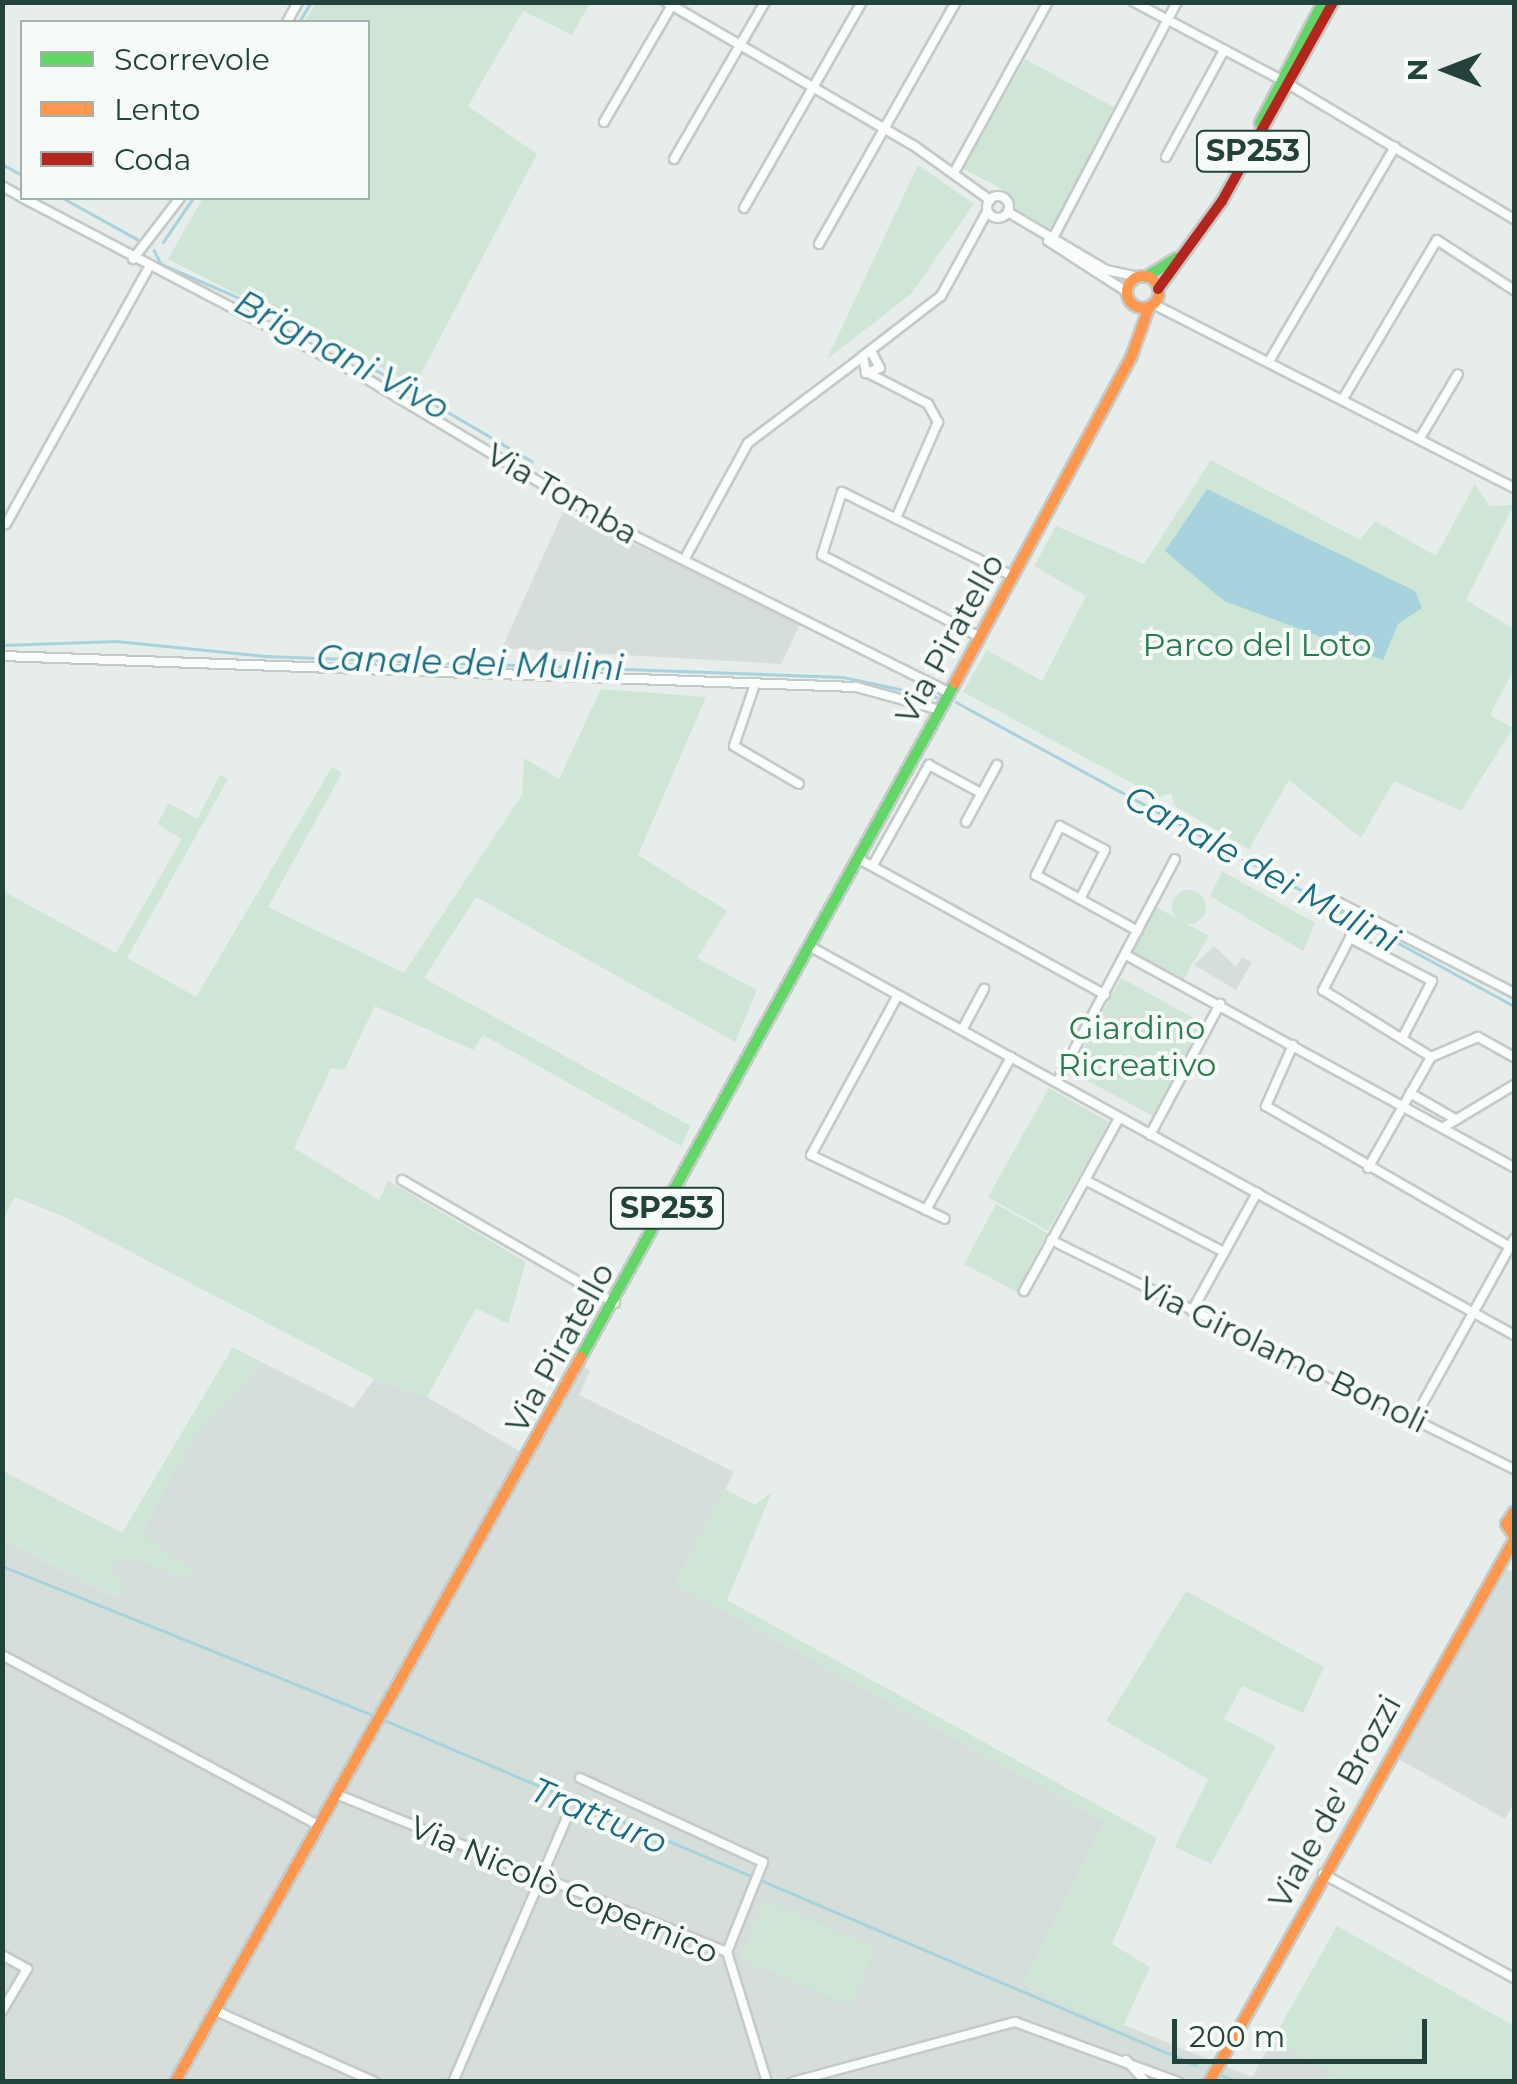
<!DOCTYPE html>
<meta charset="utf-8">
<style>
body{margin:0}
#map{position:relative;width:1517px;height:2084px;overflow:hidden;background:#e7edea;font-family:Montserrat,sans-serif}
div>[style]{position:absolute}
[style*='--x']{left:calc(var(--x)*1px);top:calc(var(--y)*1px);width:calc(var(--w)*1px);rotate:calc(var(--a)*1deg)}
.built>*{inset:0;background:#d5deda}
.green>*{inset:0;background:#cfe6d7}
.round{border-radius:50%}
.water>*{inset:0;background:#a6d3dd}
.stream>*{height:2.5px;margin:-1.25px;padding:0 1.25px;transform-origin:1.25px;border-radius:1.25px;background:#a6d3dd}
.roads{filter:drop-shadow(2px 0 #c4cac8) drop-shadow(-2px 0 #c4cac8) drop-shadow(0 2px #c4cac8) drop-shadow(0 -2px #c4cac8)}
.street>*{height:8px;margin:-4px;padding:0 4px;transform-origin:4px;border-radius:4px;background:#fbfcfc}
.street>.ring{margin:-4px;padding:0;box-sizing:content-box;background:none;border:8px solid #fbfcfc;border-radius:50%}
.fast>*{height:10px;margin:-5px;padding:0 5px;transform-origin:5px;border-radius:5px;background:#63d668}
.slow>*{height:10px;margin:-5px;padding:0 5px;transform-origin:5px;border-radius:5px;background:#ff974d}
.slow>.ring{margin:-5px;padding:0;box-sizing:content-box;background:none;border:10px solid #ff974d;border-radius:50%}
.jam>*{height:10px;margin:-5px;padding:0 5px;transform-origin:5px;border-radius:5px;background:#b3261e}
span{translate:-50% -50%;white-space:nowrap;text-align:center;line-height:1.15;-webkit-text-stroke:8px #f6fbf8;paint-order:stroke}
.shield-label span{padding:2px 8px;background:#f6fbf8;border:2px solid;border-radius:8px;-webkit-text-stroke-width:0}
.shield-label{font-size:30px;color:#22423b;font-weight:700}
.street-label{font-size:32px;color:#22423b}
.park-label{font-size:32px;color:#297c4d}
.water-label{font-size:35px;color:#176c83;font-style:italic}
.frame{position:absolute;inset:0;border:5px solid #22423b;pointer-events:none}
.legend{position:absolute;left:20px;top:20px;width:350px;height:180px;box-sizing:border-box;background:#f6fbf8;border:2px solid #a1b1ac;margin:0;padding:12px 18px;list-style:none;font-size:30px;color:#22423b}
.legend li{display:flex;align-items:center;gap:20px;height:50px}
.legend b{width:50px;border:2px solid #a1b1ac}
.north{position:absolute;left:1397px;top:20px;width:100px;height:100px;-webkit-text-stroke:8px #f6fbf8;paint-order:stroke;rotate:270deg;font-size:28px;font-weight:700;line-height:40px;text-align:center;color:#22423b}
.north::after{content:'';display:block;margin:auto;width:35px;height:45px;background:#22423b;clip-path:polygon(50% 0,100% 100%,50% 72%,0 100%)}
.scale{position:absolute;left:1172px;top:2019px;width:255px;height:45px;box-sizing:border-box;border:5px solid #22423b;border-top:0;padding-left:12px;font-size:30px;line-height:35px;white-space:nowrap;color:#22423b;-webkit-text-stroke:8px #f6fbf8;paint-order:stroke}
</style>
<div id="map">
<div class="built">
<i style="clip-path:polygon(563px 512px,802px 620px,781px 664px,502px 648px)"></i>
<i style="clip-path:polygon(1214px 946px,1236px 967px,1242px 957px,1252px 962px,1236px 990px,1194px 965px)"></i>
<i style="clip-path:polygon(576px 1361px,590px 1371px,579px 1395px,734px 1472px,676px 1584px,1105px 1822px,1023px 1984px,1252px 2077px,1273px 2039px,1332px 2072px,1327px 2082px,3px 2081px,2px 1539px,117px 1597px,108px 1570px,126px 1555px,185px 1578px,141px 1534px,191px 1441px,261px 1362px,353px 1408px,374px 1379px,427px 1397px,521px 1452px)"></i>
<i style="clip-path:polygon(1505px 1568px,1514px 1573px,1514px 1802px,1505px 1819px,1397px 1758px)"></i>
</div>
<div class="green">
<i style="clip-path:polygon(316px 3px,590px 3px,572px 35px,523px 11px,468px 106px,537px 154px,415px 385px,168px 259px,203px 198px,368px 198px,368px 22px,304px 22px)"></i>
<i style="clip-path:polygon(1025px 59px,1117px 109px,1051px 232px,1014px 210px,1008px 192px,963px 169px)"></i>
<i style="clip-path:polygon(918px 165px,974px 204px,911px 294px,827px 359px)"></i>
<i style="clip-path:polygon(1211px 460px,1360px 540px,1375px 521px,1436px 556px,1475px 484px,1490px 506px,1514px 505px,1466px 600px,1514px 629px,1514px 669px,1490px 715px,1513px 728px,1461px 811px,1394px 781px,1361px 838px,1289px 780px,1249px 849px,1175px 806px,1171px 793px,1158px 797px,963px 692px,987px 650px,1042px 681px,1086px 596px,1034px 566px,1056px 526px,1144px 564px)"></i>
<i style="clip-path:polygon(601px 689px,706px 697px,638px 855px,727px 911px,697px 958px,757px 990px,735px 1042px,476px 897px,424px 978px,691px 1126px,681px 1146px,483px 1035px,473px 1050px,375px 1006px,344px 1070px,331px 1068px,294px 1148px,379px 1200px,388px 1181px,526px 1262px,508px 1324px,476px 1308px,427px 1397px,374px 1379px,62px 1216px,15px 1197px,3px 1219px,3px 891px,116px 953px,182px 839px,157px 824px,169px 803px,197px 819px,220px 775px,228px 779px,127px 958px,196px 997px,332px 767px,342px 773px,268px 907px,404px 973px,522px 795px,524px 758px,559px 779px)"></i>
<i style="clip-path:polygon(1222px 871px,1315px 923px,1303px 951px,1210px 896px)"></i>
<i class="round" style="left:1172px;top:890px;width:34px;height:34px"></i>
<i style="clip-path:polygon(1156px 907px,1209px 936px,1183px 980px,1132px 952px)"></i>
<i style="clip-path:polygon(1121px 978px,1203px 1023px,1153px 1116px,1071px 1072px)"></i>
<i style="clip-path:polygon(1049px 1088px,1109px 1122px,1048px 1231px,988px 1197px)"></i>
<i style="clip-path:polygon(996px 1204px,1047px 1233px,1017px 1292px,964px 1264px)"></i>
<i style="clip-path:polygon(233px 1347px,261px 1362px,191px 1441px,141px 1534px,193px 1570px,185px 1579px,126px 1556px,108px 1570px,127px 1585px,118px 1597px,3px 1539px,3px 1471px,122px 1533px)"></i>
<i style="clip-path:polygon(725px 1489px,755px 1505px,772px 1492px,727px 1600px,1157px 1838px,1112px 1944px,1150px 1967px,1121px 2031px,1023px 1984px,1105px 1822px,676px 1584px)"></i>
<i style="clip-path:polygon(1186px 1591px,1324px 1667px,1303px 1713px,1242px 1686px,1224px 1719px,1276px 1746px,1211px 1864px,1175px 1847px,1208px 1779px,1106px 1721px)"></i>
<i style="clip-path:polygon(764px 1900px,876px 1948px,851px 2006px,740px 1959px)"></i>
<i style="clip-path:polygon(1337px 1926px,1514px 2026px,1514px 2081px,1327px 2081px,1332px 2072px,1273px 2039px)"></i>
</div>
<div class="water">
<i style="clip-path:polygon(1207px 489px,1415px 591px,1422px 608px,1398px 624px,1383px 660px,1224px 601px,1165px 551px)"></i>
</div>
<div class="stream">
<i style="--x:299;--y:22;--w:23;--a:-59"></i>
<i style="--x:2;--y:164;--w:23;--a:29"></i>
<i style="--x:63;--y:198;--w:85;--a:29"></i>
<i style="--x:163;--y:242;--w:53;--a:-55.7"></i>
<i style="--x:154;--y:250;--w:16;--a:63"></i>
<i style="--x:161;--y:264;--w:143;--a:23.5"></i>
<i style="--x:292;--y:321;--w:278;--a:30.3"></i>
<i style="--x:542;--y:470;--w:10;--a:6"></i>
<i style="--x:2;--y:645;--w:114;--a:-2"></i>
<i style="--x:116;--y:641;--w:150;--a:5.7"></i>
<i style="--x:265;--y:656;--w:578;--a:2.08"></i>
<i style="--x:843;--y:677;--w:95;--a:12.1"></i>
<i style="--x:956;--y:702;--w:635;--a:28.58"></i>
<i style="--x:2;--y:1566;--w:404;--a:21.9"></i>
<i style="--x:384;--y:1720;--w:882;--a:23.02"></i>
<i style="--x:1221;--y:2075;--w:18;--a:22"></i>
</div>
<div class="roads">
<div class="street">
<i style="--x:666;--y:2;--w:285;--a:30.1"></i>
<i style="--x:913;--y:145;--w:95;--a:35.5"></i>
<i style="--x:1134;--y:2;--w:169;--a:27.9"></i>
<i style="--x:287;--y:22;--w:23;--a:-61"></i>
<i style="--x:1290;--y:85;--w:261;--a:30.9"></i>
<i style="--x:604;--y:122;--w:135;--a:-59.8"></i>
<i style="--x:1166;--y:157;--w:122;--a:-61.5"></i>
<i style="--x:674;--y:159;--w:181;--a:-59.9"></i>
<i style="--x:955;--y:171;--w:193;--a:-61.2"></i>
<i style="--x:2;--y:186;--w:23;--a:29"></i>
<i class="ring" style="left:987px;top:196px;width:14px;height:14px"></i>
<i style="--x:23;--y:198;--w:377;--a:27.7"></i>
<i style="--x:357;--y:373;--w:282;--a:30.9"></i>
<i style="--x:599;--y:518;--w:392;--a:26.5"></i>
<i style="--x:744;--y:208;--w:237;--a:-60.2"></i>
<i style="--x:1008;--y:212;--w:114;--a:30.6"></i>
<i style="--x:1106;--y:270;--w:33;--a:12"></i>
<i style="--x:1053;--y:238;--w:267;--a:-62.3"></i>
<i style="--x:1048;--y:241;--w:94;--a:32.8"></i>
<i style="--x:819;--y:244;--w:278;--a:-60.5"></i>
<i style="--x:133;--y:259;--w:77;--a:-52.4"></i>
<i style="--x:1153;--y:304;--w:405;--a:27"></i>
<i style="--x:872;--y:353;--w:17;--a:62"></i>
<i style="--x:880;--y:368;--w:15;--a:160"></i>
<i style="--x:866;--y:373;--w:17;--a:-100"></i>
<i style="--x:863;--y:356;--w:98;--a:-37.6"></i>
<i style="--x:941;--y:296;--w:96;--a:-61.3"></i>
<i style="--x:1271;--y:358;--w:245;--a:-59.6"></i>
<i style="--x:870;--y:374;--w:65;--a:27.3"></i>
<i style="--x:928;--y:404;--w:21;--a:61"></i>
<i style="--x:938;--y:422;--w:105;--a:113.6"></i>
<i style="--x:1344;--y:397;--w:182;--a:-59.4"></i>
<i style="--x:1437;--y:240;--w:92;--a:33"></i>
<i style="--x:1420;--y:438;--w:74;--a:-59.3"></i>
<i style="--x:6;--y:524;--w:292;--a:-60.9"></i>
<i style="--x:684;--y:560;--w:133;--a:-61.3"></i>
<i style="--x:748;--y:443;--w:141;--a:-37"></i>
<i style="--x:980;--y:637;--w:178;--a:-152.6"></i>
<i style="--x:822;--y:555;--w:66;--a:-72.4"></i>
<i style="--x:842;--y:492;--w:191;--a:26.2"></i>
<i style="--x:2;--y:656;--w:855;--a:2.08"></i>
<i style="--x:856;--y:687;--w:87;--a:15.3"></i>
<i style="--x:755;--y:684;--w:65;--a:108.7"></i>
<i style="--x:734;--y:746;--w:75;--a:30.3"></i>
<i style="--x:966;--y:822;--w:65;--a:-61.5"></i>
<i style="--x:859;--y:859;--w:281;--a:28.9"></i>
<i style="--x:873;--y:865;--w:115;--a:-60.8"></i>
<i style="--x:929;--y:765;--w:59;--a:28.3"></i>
<i style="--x:1080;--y:899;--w:55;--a:-63"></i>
<i style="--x:1105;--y:850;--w:51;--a:-151.9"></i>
<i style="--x:1060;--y:826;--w:55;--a:116.1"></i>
<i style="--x:1036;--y:875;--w:116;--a:28.8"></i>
<i style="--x:1334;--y:900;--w:203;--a:27.3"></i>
<i style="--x:811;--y:947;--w:803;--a:28.9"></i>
<i style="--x:1126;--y:955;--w:442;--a:28.7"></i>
<i style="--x:898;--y:995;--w:182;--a:118.5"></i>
<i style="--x:811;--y:1155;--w:148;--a:25.5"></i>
<i style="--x:962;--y:1030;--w:47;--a:-61.8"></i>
<i style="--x:1404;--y:1035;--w:61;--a:-62.6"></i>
<i style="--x:1432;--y:981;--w:93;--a:-152.3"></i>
<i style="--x:1350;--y:938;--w:59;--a:117.4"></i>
<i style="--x:1323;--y:990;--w:127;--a:31.8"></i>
<i style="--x:1293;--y:1045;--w:67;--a:113.9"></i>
<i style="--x:1266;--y:1106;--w:282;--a:30"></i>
<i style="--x:1057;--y:1082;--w:252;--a:-62.1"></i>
<i style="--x:1410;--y:1093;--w:52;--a:30"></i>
<i style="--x:1444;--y:1127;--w:82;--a:-31"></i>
<i style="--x:1150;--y:1135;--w:149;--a:-61.9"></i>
<i style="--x:1368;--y:1168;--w:128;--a:-60.4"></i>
<i style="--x:1431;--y:1057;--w:51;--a:-23.1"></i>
<i style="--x:1478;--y:1037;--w:41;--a:29.1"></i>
<i style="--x:402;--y:1180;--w:246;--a:30"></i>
<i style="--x:1085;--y:1180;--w:157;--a:27.4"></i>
<i style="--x:926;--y:1210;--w:175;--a:-60.9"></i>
<i style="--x:1051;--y:1240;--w:517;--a:26.32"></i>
<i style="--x:1024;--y:1291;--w:197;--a:-61.2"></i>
<i style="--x:1192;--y:1311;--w:135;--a:-61.2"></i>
<i style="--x:1414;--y:1419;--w:206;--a:-60.9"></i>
<i style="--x:2;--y:1655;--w:359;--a:28.3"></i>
<i style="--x:580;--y:1778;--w:201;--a:24.7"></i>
<i style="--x:763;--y:1862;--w:97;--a:111.8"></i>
<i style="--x:336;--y:1794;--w:422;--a:22"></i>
<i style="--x:727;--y:1952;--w:136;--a:72.9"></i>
<i style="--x:1323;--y:1874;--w:217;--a:28.6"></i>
<i style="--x:2;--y:1955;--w:29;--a:29"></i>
<i style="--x:27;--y:1969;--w:49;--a:120.8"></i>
<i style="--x:216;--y:2011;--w:174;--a:24.1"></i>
<i style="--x:1126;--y:2060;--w:30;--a:48"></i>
<i style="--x:453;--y:2082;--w:288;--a:-66.7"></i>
<i style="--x:792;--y:2082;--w:231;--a:-15.1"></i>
<i style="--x:1015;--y:2022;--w:174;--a:20.2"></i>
</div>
<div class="fast">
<i style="--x:1260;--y:123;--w:136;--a:-62.5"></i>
<i style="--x:1146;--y:277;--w:36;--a:-32"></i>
<i style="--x:581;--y:1357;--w:771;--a:-60.97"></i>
</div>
<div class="slow">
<i class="ring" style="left:1127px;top:276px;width:22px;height:22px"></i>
<i style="--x:955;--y:683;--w:370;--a:-61.6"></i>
<i style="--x:1131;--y:358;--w:54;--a:-70.6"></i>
<i style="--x:1514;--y:1512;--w:14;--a:124"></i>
<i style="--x:1506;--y:1524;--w:14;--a:56"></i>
<i style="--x:175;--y:2082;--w:831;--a:-60.75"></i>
<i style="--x:1209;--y:2082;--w:622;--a:-60.63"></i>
</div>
<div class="jam">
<i style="--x:1158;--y:289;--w:109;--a:-54"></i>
<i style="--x:1222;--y:201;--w:228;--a:-60.8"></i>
</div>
</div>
<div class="shield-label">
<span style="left:1253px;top:151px">SP253</span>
<span style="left:667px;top:1208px">SP253</span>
</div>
<div class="street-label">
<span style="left:562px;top:494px;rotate:30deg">Via Tomba</span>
<span style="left:950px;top:639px;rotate:-61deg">Via Piratello</span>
<span style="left:560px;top:1348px;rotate:-61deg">Via Piratello</span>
<span style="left:1283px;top:1355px;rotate:26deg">Via Girolamo Bonoli</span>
<span style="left:1335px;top:1802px;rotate:-61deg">Viale de' Brozzi</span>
<span style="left:564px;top:1890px;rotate:23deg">Via Nicolò Copernico</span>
</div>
<div class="park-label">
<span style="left:1257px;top:645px">Parco del Loto</span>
<span style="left:1137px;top:1047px">Giardino<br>Ricreativo</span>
</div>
<div class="water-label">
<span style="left:342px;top:355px;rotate:28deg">Brignani Vivo</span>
<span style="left:470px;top:663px;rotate:2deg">Canale dei Mulini</span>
<span style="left:1262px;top:869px;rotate:29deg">Canale dei Mulini</span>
<span style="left:599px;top:1816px;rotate:23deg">Tratturo</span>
</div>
<div class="frame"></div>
<ul class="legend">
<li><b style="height:12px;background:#63d668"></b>Scorrevole</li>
<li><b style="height:12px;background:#ff974d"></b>Lento</li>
<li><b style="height:12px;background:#b3261e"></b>Coda</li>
</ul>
<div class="north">N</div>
<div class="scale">200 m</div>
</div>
